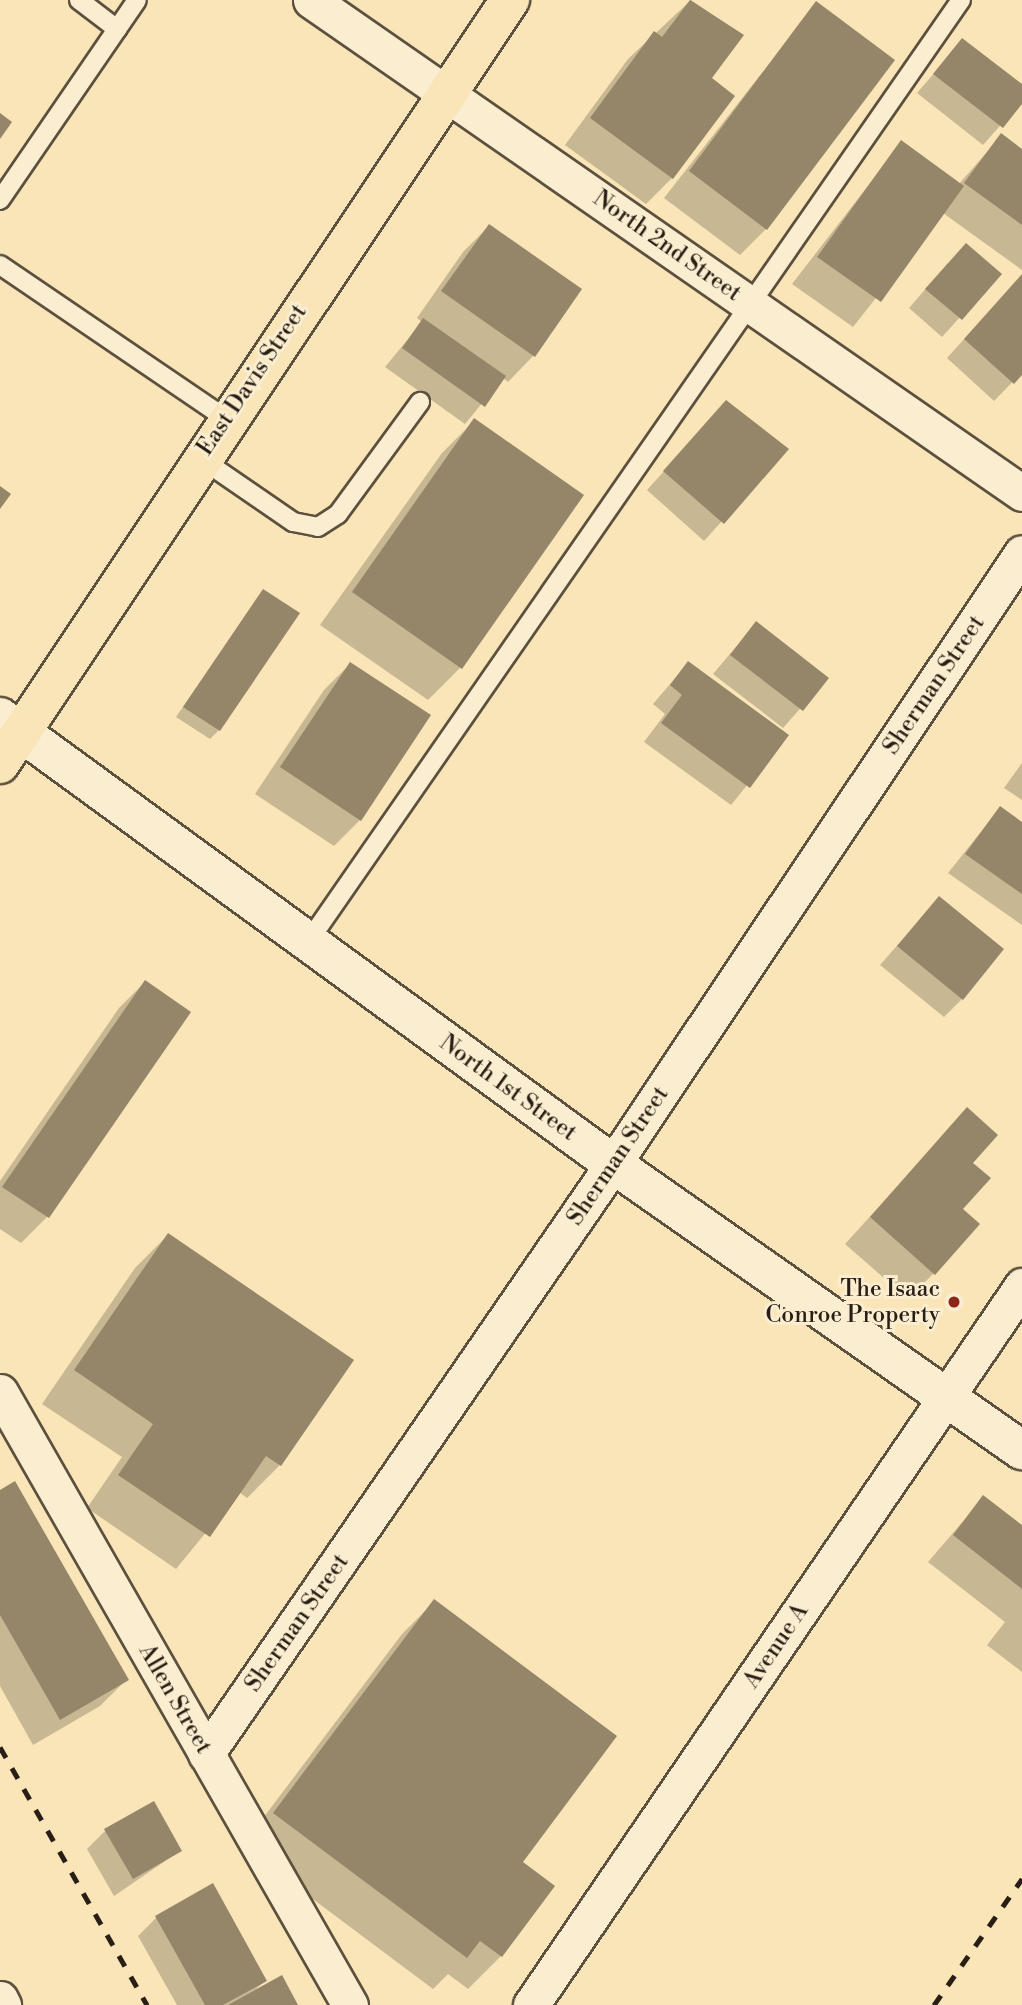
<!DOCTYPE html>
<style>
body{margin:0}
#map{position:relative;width:1022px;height:2005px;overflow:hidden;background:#f9e5b7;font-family:"Libre Bodoni",serif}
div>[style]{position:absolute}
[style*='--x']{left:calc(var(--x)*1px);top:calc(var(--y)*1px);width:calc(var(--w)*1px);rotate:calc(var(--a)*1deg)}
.shadow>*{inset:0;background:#0003}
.building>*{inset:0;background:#958569}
.roads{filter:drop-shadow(2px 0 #5c503e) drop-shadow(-2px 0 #5c503e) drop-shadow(0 2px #5c503e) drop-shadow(0 -2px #5c503e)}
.service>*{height:18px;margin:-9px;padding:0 9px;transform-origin:9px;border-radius:9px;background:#fbeed0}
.minor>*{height:35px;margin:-17.5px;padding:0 17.5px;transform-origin:17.5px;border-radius:17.5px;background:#fbeed0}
.tertiary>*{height:38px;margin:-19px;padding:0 19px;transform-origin:19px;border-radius:19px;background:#fbeed0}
.primary>*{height:38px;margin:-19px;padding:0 19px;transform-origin:19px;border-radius:19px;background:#f9e5b7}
.rail>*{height:5px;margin-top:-2.5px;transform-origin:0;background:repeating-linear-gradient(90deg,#281e15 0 12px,transparent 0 24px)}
.dots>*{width:19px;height:19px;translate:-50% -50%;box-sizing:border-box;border:4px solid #fbeed0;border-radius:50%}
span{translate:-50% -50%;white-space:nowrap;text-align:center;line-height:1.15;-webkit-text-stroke:6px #fbeed0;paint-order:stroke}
.street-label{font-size:23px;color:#281e15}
.poi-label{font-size:23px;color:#281e15}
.right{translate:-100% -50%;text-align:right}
</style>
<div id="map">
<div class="shadow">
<i style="clip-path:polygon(691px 0,742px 35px,710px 79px,672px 178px,646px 204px,565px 145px,628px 59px)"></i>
<i style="clip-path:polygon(816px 4px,766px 229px,740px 255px,664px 198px)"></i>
<i style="clip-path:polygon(963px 40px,1022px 86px,1022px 101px,983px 145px,917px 93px)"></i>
<i style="clip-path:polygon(1001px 136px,1022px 151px,1022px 270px,943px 213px,853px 327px,792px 284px,901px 143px,959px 184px)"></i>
<i style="clip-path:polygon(489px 226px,534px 355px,508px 382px,503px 378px,465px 424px,385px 367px,422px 322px,417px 318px,463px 252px)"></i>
<i style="clip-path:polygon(948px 263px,999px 274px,942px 337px,909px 308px)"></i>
<i style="clip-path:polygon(1022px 275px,1022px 372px,994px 401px,947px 358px)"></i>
<i style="clip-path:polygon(726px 402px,786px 450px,704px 541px,647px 490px)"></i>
<i style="clip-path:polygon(475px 420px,460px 668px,428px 700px,320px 625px,442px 453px)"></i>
<i style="clip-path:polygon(263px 591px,219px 730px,210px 739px,176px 717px)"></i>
<i style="clip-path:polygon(756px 623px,827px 678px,783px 728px,713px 674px)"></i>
<i style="clip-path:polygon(688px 663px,787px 736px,731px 805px,644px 742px,665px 714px,653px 704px)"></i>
<i style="clip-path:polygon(350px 664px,360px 820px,334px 846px,255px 794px,324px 690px)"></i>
<i style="clip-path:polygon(1022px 763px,1022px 800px,1004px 788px)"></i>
<i style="clip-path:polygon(1000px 808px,1022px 824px,1022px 925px,948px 873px)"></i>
<i style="clip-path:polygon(939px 898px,962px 999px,944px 1017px,880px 965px)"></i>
<i style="clip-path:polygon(145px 982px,189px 1012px,47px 1217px,21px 1243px,0 1229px,0 1181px,119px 1008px)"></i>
<i style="clip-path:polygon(967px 1110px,971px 1163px,961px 1210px,934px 1273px,908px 1299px,845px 1244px)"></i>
<i style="clip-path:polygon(168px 1235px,280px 1465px,247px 1498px,239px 1492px,176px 1569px,87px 1508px,122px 1457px,42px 1404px,135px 1268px)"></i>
<i style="clip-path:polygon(0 1492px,126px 1680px,100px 1706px,33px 1745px,0 1686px)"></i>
<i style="clip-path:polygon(984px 1497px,1022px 1527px,1022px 1672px,987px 1645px,1005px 1622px,928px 1562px)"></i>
<i style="clip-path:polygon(434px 1602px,520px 1863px,501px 1956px,468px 1989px,448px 1974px,433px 1989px,242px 1846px,402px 1634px)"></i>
<i style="clip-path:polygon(106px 1830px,180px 1851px,114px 1896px,87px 1849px)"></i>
<i style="clip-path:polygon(157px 1917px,265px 1981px,255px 1990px,296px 2005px,177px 2005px,138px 1936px)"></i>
</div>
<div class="building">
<i style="clip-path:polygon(690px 0,744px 35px,712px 78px,735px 96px,673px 179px,590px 118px,654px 31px,662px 37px)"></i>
<i style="clip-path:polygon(816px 1px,895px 60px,767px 230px,689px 171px)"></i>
<i style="clip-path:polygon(962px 38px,1022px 84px,1022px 104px,1003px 128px,933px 74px)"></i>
<i style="clip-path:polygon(0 113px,12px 122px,0 139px)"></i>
<i style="clip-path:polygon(1001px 133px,1022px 149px,1022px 225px,964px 183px)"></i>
<i style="clip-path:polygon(901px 140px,964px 186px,881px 302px,817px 257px)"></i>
<i style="clip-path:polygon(489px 224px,582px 289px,535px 357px,441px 291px)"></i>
<i style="clip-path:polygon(966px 243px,1002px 274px,962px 320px,925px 289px)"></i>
<i style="clip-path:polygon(1022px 274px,1022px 375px,1014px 384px,964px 339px)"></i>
<i style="clip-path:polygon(423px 318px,506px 376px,485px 407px,402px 348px)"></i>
<i style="clip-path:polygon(726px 400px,789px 449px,724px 524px,663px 471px)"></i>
<i style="clip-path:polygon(474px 418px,584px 495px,462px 669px,352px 592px)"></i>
<i style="clip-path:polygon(0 486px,11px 494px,0 509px)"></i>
<i style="clip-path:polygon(263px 589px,300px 613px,220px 731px,183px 707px)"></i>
<i style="clip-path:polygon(756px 621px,829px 678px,803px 711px,730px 655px)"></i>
<i style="clip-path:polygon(688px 661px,789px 735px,750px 788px,661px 723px,682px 695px,670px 685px)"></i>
<i style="clip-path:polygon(350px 662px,431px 715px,361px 821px,280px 767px)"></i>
<i style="clip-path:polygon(1000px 806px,1022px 822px,1022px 894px,965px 854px)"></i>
<i style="clip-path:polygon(939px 896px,1004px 949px,963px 1000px,897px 946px)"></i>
<i style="clip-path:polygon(145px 980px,191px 1012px,49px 1218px,2px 1187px)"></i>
<i style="clip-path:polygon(967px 1107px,998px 1135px,973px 1163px,991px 1178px,963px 1209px,980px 1224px,935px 1275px,870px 1217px)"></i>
<i style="clip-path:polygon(168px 1233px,354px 1360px,281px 1466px,266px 1456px,210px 1537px,118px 1475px,153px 1424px,74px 1370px)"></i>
<i style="clip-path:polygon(15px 1481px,129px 1680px,60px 1720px,0 1615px,0 1490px)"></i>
<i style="clip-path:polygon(983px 1495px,1022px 1525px,1022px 1589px,953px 1535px)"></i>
<i style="clip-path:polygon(434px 1599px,617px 1736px,523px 1862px,555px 1886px,502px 1957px,480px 1941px,467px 1958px,273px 1813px)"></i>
<i style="clip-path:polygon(154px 1801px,182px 1851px,133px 1879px,104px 1829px)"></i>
<i style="clip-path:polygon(213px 1883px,267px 1981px,223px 2005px,205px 2005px,155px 1916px)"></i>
<i style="clip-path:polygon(282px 1975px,298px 2005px,228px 2005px)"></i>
</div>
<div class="roads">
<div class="service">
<i style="--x:79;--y:0;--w:48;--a:37.3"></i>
<i style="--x:0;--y:200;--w:242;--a:-55.6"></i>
<i style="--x:0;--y:265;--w:272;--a:34.2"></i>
<i style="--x:200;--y:458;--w:113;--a:34.5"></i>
<i style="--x:293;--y:522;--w:25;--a:11"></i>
<i style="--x:318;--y:527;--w:24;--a:-33"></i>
<i style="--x:338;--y:514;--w:139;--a:-53.8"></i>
<i style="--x:308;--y:942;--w:1146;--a:-55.27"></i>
</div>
<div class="minor">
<i style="--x:311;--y:0;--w:865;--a:34.74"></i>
<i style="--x:0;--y:1392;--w:706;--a:60.28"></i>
<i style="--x:206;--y:1754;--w:717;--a:-55.4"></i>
<i style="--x:613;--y:1164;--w:735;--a:-56.2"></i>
<i style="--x:0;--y:1999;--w:7;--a:63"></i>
<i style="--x:531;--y:2005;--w:871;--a:-55.67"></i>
</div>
<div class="tertiary">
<i style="--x:0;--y:717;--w:759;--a:36.1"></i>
<i style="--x:613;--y:1164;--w:499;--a:35"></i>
</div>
<div class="primary">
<i style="--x:0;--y:764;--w:919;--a:-56.28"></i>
</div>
</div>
<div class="rail">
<i style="--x:0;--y:1747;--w:297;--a:60.3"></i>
<i style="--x:934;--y:2005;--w:154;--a:-55.1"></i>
</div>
<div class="dots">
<i style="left:954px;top:1302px;background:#8f2418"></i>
</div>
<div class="street-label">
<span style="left:667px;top:246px;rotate:35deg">North 2nd Street</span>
<span style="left:252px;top:380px;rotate:-56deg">East Davis Street</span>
<span style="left:934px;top:685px;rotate:-56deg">Sherman Street</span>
<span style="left:508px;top:1088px;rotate:36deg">North 1st Street</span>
<span style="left:618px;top:1156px;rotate:-56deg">Sherman Street</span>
<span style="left:297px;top:1623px;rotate:-55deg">Sherman Street</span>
<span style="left:776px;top:1646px;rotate:-56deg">Avenue A</span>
<span style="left:175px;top:1699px;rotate:60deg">Allen Street</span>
</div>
<div class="poi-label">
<span class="right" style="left:940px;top:1302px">The Isaac<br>Conroe Property</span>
</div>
</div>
